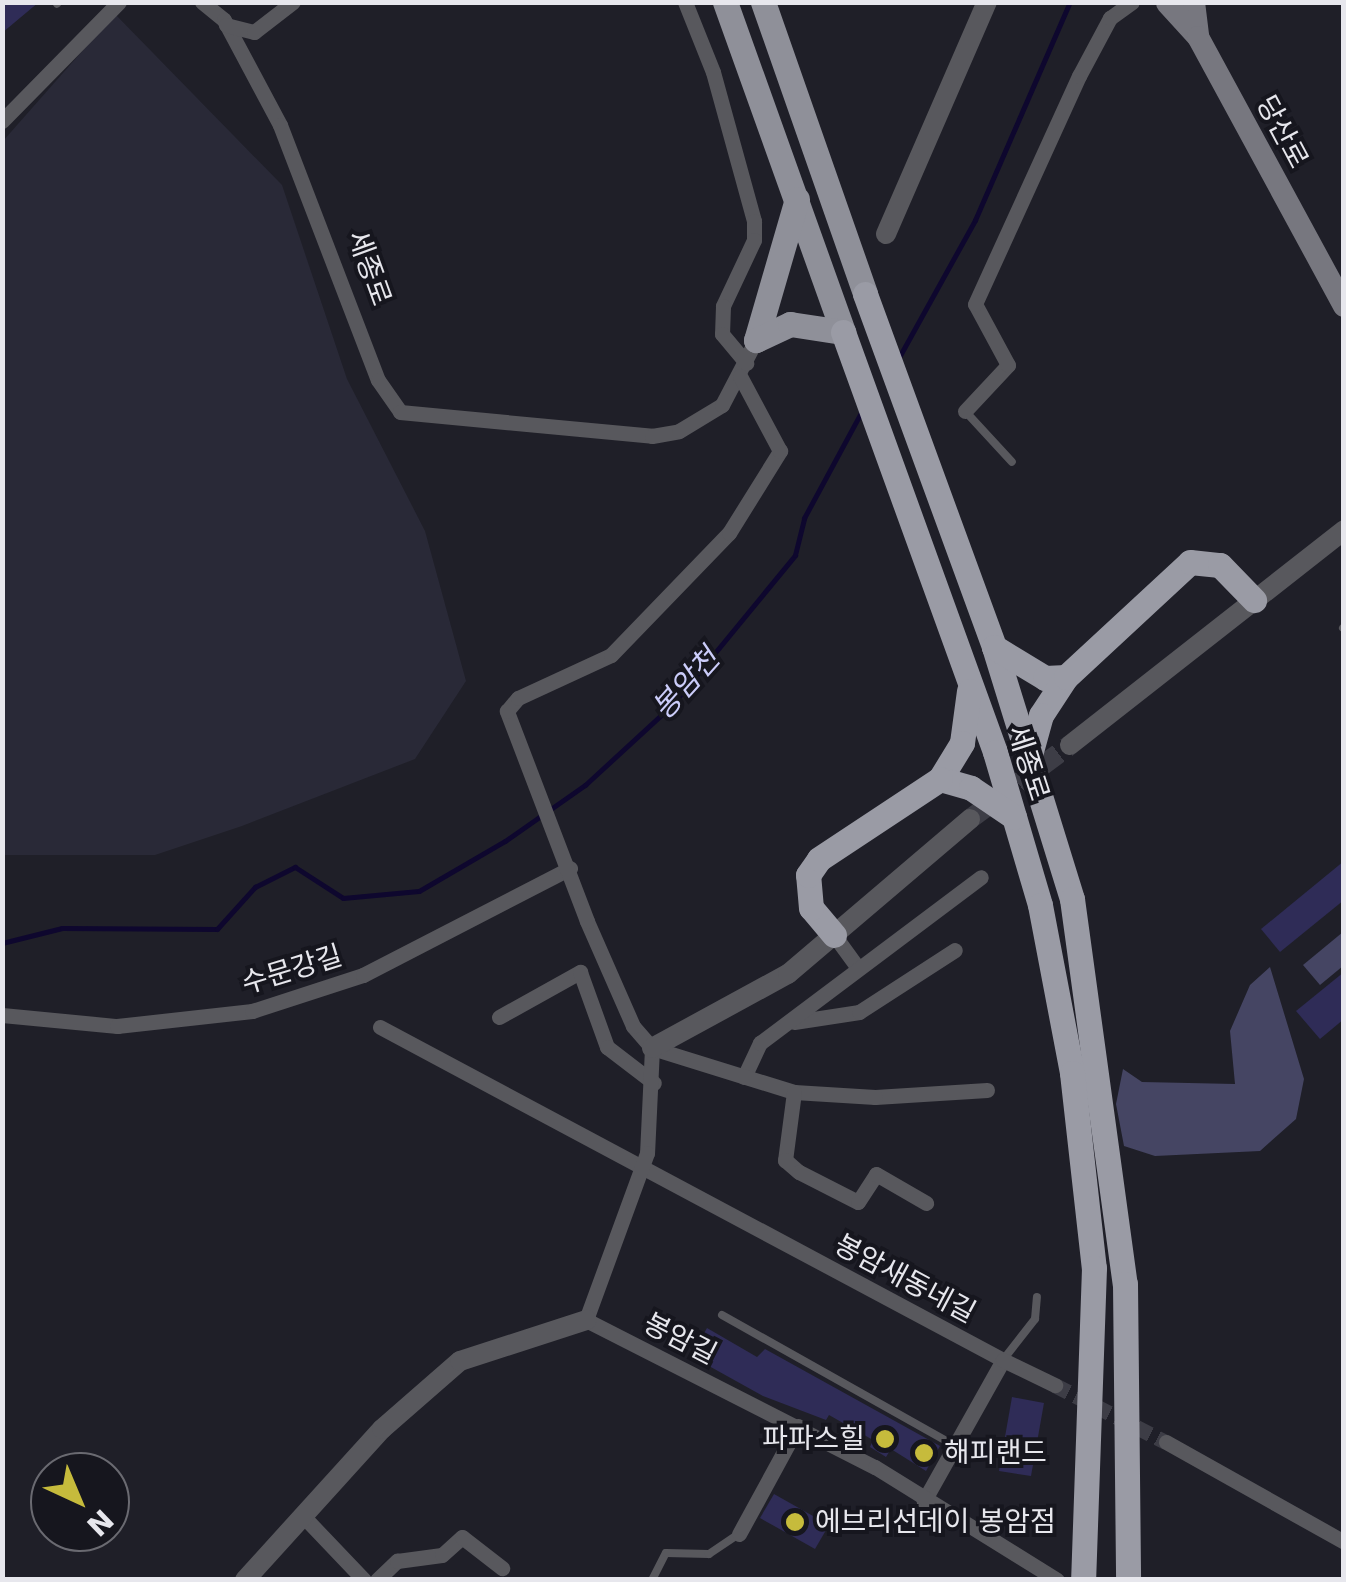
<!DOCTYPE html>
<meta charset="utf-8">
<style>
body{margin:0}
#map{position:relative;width:1346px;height:1582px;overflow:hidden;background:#1f1f28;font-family:"DejaVu Sans","Noto Sans KR",sans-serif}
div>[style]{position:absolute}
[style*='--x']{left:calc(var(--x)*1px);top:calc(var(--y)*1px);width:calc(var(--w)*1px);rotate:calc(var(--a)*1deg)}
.built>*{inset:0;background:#292937}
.green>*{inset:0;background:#454563}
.stream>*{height:5px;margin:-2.5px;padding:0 2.5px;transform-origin:2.5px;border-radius:2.5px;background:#0e072e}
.building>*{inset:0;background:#2f2c57}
.minor-tunnel>*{height:15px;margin-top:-7.5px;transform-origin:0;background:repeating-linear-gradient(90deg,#3d3d46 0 15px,transparent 0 23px)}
.tertiary-tunnel>*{height:20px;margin-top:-10px;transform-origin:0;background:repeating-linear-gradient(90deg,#3d3d46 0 20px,transparent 0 30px)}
.service>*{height:8px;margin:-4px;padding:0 4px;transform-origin:4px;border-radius:4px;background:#58585d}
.minor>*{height:15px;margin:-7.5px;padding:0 7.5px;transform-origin:7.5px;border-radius:7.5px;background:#58585d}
.tertiary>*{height:20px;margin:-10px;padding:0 10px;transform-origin:10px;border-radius:10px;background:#58585d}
.secondary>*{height:22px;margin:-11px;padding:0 11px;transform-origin:11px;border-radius:11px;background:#77777f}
.primary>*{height:25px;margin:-12.5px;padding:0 12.5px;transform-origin:12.5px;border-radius:12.5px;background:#8f9099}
.trunk>*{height:25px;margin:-12.5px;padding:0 12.5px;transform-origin:12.5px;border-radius:12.5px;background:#9a9ba5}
.dots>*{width:28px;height:28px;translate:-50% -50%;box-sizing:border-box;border:5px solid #16161e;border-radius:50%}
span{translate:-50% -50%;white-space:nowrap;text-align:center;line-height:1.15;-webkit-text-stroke:8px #16161e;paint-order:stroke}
.street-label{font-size:28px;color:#e7e7ed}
.poi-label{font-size:28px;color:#e7e7ed}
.right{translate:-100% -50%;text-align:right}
.left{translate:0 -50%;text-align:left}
.water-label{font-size:30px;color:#cbccf9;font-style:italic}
.frame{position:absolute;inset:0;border:5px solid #e7e7ed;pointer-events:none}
.north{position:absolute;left:30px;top:1452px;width:100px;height:100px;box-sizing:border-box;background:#16161e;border:2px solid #6a6a71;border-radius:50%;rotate:136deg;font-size:28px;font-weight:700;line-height:40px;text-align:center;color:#e7e7ed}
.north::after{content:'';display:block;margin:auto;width:35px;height:45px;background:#c6bb3c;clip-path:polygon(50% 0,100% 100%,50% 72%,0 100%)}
</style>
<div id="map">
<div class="built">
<i style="clip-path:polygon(115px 14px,282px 185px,347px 379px,425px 531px,466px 681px,415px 759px,242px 826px,155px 855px,3px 855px,3px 141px)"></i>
</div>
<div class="green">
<i style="clip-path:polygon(1343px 932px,1343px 966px,1320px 985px,1303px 965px)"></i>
<i style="clip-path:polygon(1270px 967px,1304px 1079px,1296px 1119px,1260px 1151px,1155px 1156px,1124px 1146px,1116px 1104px,1123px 1069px,1142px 1082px,1235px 1084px,1230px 1031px,1250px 985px)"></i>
</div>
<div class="stream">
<i style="--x:898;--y:359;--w:159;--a:-61"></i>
<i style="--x:975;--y:220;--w:238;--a:-66.5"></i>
<i style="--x:2;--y:943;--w:62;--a:-14"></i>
<i style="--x:62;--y:928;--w:155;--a:0.4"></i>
<i style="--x:217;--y:929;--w:57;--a:-47.9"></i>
<i style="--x:255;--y:887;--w:45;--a:-26.6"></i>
<i style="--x:295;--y:867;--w:57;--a:32.9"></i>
<i style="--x:343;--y:898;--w:76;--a:-5.3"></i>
<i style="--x:419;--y:891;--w:99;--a:-30.2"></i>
<i style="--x:505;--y:841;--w:98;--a:-35"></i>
<i style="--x:585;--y:785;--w:118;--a:-42.6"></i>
<i style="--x:672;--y:705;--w:194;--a:-50.6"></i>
<i style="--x:795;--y:555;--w:38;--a:-76"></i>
<i style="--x:804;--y:518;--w:124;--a:-61.6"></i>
</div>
<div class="building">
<i style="clip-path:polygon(2px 2px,39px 2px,2px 33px)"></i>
<i style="clip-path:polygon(1344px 861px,1344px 900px,1280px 952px,1261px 929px)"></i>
<i style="clip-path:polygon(1344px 972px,1344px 1019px,1320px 1039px,1296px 1011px)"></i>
<i style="clip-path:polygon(707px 1328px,757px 1357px,765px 1349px,940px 1446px,926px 1471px,891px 1449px,886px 1457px,870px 1447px,873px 1440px,829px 1415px,826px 1420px,763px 1396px,691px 1356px)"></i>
<i style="clip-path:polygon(1012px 1397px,1044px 1403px,1031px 1476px,999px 1471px)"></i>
<i style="clip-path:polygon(774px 1494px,829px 1525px,815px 1549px,760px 1518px)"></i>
</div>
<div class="minor-tunnel">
<i style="--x:1055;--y:1385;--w:125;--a:27.2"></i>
</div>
<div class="tertiary-tunnel">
<i style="--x:970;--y:819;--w:124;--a:-36.5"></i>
</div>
<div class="service">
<i style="--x:56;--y:2;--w:2;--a:63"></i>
<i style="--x:965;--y:411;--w:69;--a:47.3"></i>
<i style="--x:1343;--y:628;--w:1;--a:-45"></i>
<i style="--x:722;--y:1315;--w:267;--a:29.3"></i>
<i style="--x:1003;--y:1360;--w:52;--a:-52"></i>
<i style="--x:1035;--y:1319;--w:22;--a:-85"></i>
<i style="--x:652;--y:1580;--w:30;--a:-63"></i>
<i style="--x:666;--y:1553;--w:43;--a:1.3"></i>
<i style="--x:709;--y:1554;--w:36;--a:-34"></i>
</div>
<div class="minor">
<i style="--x:202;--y:2;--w:28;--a:39"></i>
<i style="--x:224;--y:20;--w:119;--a:61.9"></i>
<i style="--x:280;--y:125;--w:273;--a:69"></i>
<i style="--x:378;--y:380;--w:39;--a:55"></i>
<i style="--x:400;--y:412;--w:253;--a:5.4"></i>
<i style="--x:652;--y:436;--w:27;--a:-10"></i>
<i style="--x:679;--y:431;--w:50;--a:-31.2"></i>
<i style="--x:722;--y:405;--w:73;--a:-62.4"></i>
<i style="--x:685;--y:2;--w:75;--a:68.2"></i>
<i style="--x:713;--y:72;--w:155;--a:74.6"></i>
<i style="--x:754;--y:221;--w:19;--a:90"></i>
<i style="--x:754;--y:240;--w:73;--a:115.2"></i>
<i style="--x:723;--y:306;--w:28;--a:92"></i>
<i style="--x:722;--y:334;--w:38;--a:50"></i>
<i style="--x:226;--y:25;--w:29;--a:14"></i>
<i style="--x:254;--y:32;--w:49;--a:-37.6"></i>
<i style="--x:2;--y:121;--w:167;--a:-45.5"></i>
<i style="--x:965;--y:411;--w:63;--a:-46.9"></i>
<i style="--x:1008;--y:365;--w:69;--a:-118.4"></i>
<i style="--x:975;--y:304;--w:251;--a:-65.5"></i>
<i style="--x:1079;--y:76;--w:66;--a:-61.9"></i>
<i style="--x:1110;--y:18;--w:27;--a:-36"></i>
<i style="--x:834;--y:935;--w:41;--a:54"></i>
<i style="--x:2;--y:1015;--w:116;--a:5.5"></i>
<i style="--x:117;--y:1026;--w:136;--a:-6.3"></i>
<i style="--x:252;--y:1011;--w:117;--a:-18"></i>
<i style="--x:363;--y:975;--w:233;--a:-27.3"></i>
<i style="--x:499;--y:1017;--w:93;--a:-29.1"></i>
<i style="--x:580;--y:972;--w:80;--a:70.2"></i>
<i style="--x:607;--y:1047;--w:59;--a:37.5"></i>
<i style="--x:794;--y:1022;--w:66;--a:-8.7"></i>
<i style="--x:859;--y:1012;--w:114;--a:-32.9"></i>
<i style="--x:380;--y:1027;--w:706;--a:28.12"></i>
<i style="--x:1003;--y:1360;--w:162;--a:119.3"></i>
<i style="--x:652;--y:1048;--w:29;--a:-131"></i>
<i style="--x:633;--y:1026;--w:115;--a:-113.7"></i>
<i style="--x:587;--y:921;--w:225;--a:-110.9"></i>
<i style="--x:507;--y:711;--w:17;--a:-50"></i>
<i style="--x:518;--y:698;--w:102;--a:-24.8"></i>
<i style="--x:611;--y:655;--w:170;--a:-46"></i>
<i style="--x:729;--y:533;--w:97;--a:-58.1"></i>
<i style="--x:780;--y:451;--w:85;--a:-118.1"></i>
<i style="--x:744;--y:1077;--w:38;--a:-65"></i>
<i style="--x:760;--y:1043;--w:276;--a:-36.9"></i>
<i style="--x:987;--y:1090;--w:112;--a:176.4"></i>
<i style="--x:875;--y:1097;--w:81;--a:-176.5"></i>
<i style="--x:794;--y:1092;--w:149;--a:-162.8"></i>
<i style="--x:652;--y:1048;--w:105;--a:92.7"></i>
<i style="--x:647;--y:1153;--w:178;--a:110.1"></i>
<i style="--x:586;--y:1320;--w:324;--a:27"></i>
<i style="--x:875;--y:1467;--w:214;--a:31.8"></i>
<i style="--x:794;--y:1092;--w:69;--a:97.5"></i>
<i style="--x:785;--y:1160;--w:18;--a:41"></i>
<i style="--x:799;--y:1172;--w:66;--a:27"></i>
<i style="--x:858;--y:1202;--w:33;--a:-57"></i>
<i style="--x:876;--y:1174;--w:58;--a:30.1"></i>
<i style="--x:1003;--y:1360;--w:58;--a:25.7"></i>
<i style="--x:1166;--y:1442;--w:204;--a:29.3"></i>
<i style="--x:304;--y:1517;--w:87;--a:46.4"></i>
<i style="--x:739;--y:1534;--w:123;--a:-61.4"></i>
<i style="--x:377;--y:1580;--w:28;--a:-44"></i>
<i style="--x:397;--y:1561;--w:45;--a:-7.6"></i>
<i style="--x:442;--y:1555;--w:27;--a:-42"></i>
<i style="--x:462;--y:1537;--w:51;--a:37.8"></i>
</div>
<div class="tertiary">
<i style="--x:886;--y:234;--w:253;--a:-66.5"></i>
<i style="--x:1070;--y:745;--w:348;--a:-38.1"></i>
<i style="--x:652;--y:1048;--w:155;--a:-28.6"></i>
<i style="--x:788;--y:974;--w:239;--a:-40.4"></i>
<i style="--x:245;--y:1580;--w:204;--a:-47.8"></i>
<i style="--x:382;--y:1429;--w:103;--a:-41.1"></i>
<i style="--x:460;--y:1361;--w:133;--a:-18"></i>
</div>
<div class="secondary">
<i style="--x:1194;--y:2;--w:35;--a:83"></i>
<i style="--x:1167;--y:3;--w:46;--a:47.6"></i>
<i style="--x:1198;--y:37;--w:306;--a:61.5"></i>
</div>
<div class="primary">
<i style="--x:725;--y:2;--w:350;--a:70.3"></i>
<i style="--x:763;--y:2;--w:309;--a:70.7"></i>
<i style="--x:797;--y:199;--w:147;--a:106.2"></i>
<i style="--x:756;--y:340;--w:38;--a:-25"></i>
<i style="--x:790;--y:324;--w:54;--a:8.6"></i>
</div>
<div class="trunk">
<i style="--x:865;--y:294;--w:376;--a:69.9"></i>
<i style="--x:994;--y:647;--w:264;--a:72.8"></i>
<i style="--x:1072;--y:899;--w:389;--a:82.2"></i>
<i style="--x:1125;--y:1284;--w:296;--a:89.4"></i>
<i style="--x:843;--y:332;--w:447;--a:70.1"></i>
<i style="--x:995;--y:752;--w:159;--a:73.6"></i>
<i style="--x:1040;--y:905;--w:171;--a:79.2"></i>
<i style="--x:1072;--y:1073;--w:196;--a:83.6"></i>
<i style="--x:1094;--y:1268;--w:312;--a:92"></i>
<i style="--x:994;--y:647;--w:60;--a:31.3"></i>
<i style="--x:1045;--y:678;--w:21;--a:-3"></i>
<i style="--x:1066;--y:677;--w:45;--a:123.3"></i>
<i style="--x:1041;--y:715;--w:41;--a:105.4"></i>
<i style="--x:1066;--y:677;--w:169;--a:-42.8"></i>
<i style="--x:1190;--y:562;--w:30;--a:6"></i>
<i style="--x:1220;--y:565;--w:49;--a:45.8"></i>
<i style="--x:969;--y:691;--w:52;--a:97.7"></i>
<i style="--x:962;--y:743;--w:42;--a:121.4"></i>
<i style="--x:940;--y:779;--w:32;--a:16"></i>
<i style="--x:971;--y:788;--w:52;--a:34"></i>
<i style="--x:834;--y:935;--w:35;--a:-130"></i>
<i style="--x:811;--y:908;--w:33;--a:-95"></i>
<i style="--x:808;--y:875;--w:19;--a:-55"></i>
<i style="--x:819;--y:859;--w:145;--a:-33.5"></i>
</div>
<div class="dots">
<i style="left:885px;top:1439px;background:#c6bb3c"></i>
<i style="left:924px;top:1453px;background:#c6bb3c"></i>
<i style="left:795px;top:1522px;background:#c6bb3c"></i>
</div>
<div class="street-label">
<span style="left:1282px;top:132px;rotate:62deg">당산로</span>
<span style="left:369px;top:268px;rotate:70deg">세종로</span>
<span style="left:1028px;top:763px;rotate:72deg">세종로</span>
<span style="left:292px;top:970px;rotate:-17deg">수문강길</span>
<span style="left:905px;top:1279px;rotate:28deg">봉암새동네길</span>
<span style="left:680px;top:1339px;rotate:27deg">봉암길</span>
</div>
<div class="poi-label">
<span class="right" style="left:865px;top:1439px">파파스힐</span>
<span class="left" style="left:944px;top:1453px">해피랜드</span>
<span class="left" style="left:815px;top:1522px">에브리선데이 봉암점</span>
</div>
<div class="water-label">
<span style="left:686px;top:684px;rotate:-48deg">봉암천</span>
</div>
<div class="frame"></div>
<div class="north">N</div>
</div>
